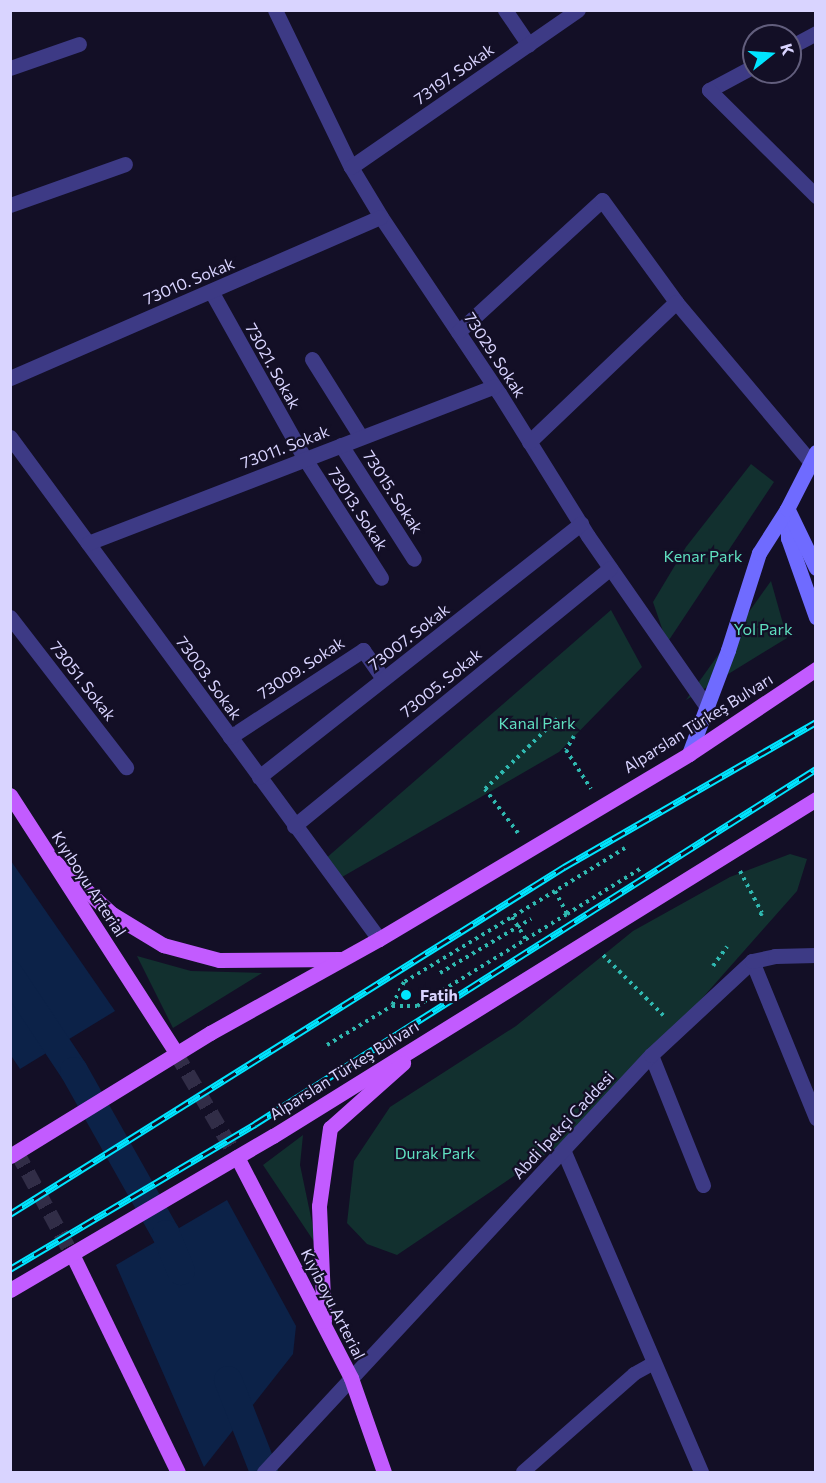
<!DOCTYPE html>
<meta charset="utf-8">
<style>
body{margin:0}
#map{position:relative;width:826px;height:1483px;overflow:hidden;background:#130f26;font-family:Commissioner,sans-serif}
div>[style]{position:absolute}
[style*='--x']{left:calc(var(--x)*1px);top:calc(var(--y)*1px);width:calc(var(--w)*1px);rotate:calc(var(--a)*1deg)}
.green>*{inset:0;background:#12302f}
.water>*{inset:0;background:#0c2248}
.canal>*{height:28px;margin:-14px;padding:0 14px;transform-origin:14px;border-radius:14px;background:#0c2248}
.primary-tunnel>*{height:15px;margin-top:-7.5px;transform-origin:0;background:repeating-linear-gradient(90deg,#312d47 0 15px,transparent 0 23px)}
.path>*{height:4px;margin-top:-2px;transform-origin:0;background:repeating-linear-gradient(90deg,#2fb8b0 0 3px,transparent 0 7.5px)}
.service>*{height:14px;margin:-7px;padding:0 7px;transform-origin:7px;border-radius:7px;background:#3d3a85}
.minor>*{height:15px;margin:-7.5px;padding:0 7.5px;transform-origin:7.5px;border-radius:7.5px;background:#3d3a85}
.tertiary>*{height:15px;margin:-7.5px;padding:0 7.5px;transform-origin:7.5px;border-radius:7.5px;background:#3d3a85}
.secondary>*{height:15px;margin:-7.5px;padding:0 7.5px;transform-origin:7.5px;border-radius:7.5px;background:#6f6bff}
.primary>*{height:15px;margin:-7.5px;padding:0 7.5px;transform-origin:7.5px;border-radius:7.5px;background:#c25bff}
.rail>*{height:7px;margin-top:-3.5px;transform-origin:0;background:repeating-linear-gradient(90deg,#130f26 0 14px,#00e5ff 0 28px);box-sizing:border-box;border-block:2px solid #00e5ff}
.dots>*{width:16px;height:16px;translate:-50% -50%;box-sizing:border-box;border:3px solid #130f26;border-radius:50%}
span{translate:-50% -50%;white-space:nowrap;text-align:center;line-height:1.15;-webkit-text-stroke:4.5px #130f26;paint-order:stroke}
.street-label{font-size:16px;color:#d9d4ff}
.park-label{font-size:16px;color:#5fe0c0}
.poi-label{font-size:16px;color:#d9d4ff;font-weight:700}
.left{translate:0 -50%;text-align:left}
.frame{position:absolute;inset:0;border:12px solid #d9d4ff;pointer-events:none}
.north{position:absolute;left:742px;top:24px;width:60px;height:60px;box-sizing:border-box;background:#130f26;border:2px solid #625e7d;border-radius:50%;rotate:73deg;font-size:16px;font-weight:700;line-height:24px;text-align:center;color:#d9d4ff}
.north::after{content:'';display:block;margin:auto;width:21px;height:27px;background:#00e5ff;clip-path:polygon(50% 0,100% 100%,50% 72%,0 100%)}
</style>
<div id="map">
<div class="green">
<i style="clip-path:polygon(751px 464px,774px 482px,667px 643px,653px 602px,686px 547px)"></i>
<i style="clip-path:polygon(771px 581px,787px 638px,686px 700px)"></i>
<i style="clip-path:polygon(611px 610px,642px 667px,559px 752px,342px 877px,324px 860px)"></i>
<i style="clip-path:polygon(790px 854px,807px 859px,797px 891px,591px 1124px,397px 1255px,367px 1244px,347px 1223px,354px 1161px,390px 1107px,516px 1026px,633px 931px,730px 877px)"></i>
<i style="clip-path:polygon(137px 956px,191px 971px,262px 973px,173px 1028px)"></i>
<i style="clip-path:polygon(303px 1135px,300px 1165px,317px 1246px,263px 1165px)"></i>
</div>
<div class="water">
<i style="clip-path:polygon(11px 861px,115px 1011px,20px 1069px,10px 1054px)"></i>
<i style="clip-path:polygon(227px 1200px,296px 1326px,293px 1354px,204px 1467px,116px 1265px)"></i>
</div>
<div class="canal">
<i style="--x:10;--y:975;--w:115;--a:56.3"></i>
<i style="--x:74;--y:1071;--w:187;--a:60.6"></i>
<i style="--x:166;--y:1234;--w:40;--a:68"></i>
<i style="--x:228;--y:1380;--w:99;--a:68.6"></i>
</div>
<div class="primary-tunnel">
<i style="--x:176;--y:1053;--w:121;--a:59.6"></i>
<i style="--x:17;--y:1152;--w:116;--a:61.7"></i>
</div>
<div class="path">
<i style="--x:574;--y:736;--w:16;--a:120"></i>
<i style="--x:566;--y:750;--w:46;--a:57.3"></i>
<i style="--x:518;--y:833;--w:55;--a:-126.9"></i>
<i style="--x:485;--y:789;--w:102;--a:-44.2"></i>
<i style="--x:625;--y:848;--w:82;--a:148.4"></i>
<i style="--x:555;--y:891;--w:26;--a:62"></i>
<i style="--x:567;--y:914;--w:89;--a:-31.7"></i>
<i style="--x:740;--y:871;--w:47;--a:62.4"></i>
<i style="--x:762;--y:913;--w:5;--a:127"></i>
<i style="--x:555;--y:891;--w:176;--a:148.9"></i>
<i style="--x:404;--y:982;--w:27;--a:117"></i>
<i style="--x:392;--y:1006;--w:25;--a:0"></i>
<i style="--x:417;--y:1006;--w:176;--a:-31.5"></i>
<i style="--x:512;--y:917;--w:26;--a:58"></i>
<i style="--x:603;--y:955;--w:86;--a:45"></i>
<i style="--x:713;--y:966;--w:24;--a:-54"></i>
<i style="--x:440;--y:973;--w:106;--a:-30.7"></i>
<i style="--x:327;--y:1045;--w:76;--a:-31"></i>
</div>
<div class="service">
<i style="--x:523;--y:1472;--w:148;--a:-41.4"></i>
<i style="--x:634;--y:1374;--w:23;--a:-29"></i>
</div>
<div class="minor">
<i style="--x:275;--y:10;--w:174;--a:64.2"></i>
<i style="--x:351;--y:167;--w:58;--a:59"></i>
<i style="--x:381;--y:217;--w:212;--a:56.2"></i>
<i style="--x:499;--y:393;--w:168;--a:58.1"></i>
<i style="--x:588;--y:536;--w:208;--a:55.2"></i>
<i style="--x:505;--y:10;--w:42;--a:55.6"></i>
<i style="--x:790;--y:47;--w:30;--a:-28"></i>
<i style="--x:754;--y:66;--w:51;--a:151.9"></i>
<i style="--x:709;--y:90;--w:151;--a:44.7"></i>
<i style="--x:10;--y:68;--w:73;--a:-19.2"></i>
<i style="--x:351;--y:167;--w:276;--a:-34.7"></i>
<i style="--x:10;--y:205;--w:122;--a:-19.6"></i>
<i style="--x:211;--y:291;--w:193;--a:60.8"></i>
<i style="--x:305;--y:459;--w:141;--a:57.4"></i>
<i style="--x:458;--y:332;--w:195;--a:-42.5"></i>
<i style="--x:602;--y:200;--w:126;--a:54"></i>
<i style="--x:676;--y:302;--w:208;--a:49.9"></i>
<i style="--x:312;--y:359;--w:92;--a:57.9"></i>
<i style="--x:10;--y:378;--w:404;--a:-23.5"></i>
<i style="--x:10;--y:437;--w:623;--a:53.68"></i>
<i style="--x:529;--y:442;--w:203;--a:-43.6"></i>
<i style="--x:341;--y:445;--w:135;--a:57.4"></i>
<i style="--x:88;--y:543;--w:435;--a:-21.1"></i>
<i style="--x:10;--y:617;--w:190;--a:52.3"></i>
<i style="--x:230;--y:737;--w:159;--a:-33.2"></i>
<i style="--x:363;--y:650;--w:35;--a:55"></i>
<i style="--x:259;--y:777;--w:410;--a:-38.2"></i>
<i style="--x:294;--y:826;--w:408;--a:-39.2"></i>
<i style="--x:752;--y:961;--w:170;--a:67.8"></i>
<i style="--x:651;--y:1055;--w:140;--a:68.2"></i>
<i style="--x:564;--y:1152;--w:348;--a:66.8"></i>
</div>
<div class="tertiary">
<i style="--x:264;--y:1472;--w:569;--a:-47.14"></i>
<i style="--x:651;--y:1055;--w:138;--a:-42.9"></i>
<i style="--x:752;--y:961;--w:24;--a:-12"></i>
<i style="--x:775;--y:956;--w:41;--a:-1.4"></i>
</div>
<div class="secondary">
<i style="--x:787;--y:509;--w:29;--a:88"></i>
<i style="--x:788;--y:538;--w:84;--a:70.5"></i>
<i style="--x:789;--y:512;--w:62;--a:64.3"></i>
<i style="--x:689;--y:754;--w:111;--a:-69.4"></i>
<i style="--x:728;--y:650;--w:102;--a:-72.3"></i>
<i style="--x:759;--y:553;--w:52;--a:-57.5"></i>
<i style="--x:787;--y:509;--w:64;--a:-63"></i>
</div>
<div class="primary">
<i style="--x:10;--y:795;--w:307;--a:57.2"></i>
<i style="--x:53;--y:860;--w:80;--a:42.5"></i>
<i style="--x:112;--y:914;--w:60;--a:31.3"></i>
<i style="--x:163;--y:945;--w:58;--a:15"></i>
<i style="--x:219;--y:960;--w:121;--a:-0.5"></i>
<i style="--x:10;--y:1156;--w:235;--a:-31.6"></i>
<i style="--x:210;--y:1033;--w:193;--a:-29.1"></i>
<i style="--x:379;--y:939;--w:361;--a:-30.8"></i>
<i style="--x:689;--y:754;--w:153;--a:-33.8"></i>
<i style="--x:237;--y:1157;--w:249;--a:62.7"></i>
<i style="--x:351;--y:1378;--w:100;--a:70.7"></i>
<i style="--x:72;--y:1254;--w:242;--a:64.1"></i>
<i style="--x:10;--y:1290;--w:305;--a:-30.4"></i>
<i style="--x:273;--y:1136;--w:639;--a:-31.82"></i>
<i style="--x:324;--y:1321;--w:115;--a:-92.5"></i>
<i style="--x:319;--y:1206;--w:79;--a:-82"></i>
<i style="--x:330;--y:1128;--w:98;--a:-41.7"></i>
</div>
<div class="rail">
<i style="--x:10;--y:1214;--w:654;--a:-32.06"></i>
<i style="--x:564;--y:867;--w:291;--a:-29.9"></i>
<i style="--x:10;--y:1269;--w:285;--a:-30.6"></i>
<i style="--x:255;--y:1124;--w:664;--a:-32.33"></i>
</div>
<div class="dots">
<i style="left:406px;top:995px;background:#00e5ff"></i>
</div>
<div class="street-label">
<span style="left:454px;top:74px;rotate:-35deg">73197. Sokak</span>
<span style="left:189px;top:281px;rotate:-23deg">73010. Sokak</span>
<span style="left:495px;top:355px;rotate:57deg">73029. Sokak</span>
<span style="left:273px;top:366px;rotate:61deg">73021. Sokak</span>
<span style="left:285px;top:447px;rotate:-21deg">73011. Sokak</span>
<span style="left:393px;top:492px;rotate:57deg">73015. Sokak</span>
<span style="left:358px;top:509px;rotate:57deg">73013. Sokak</span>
<span style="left:409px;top:637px;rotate:-38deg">73007. Sokak</span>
<span style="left:301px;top:668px;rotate:-33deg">73009. Sokak</span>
<span style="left:209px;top:678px;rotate:54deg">73003. Sokak</span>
<span style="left:83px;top:681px;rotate:52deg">73051. Sokak</span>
<span style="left:441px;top:683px;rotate:-39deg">73005. Sokak</span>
<span style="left:698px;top:723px;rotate:-32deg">Alparslan Türkeş Bulvarı</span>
<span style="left:89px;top:884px;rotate:57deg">Kıyıboyu Arterial</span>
<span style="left:344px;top:1070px;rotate:-32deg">Alparslan Türkeş Bulvarı</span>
<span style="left:563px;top:1125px;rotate:-47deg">Abdi İpekçi Caddesi</span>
<span style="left:333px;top:1304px;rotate:63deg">Kıyıboyu Arterial</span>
</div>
<div class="park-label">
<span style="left:703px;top:556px">Kenar Park</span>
<span style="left:763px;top:629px">Yol Park</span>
<span style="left:537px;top:723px">Kanal Park</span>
<span style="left:435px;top:1153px">Durak Park</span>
</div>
<div class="poi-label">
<span class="left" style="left:420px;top:995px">Fatih</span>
</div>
<div class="frame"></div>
<div class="north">K</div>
</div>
